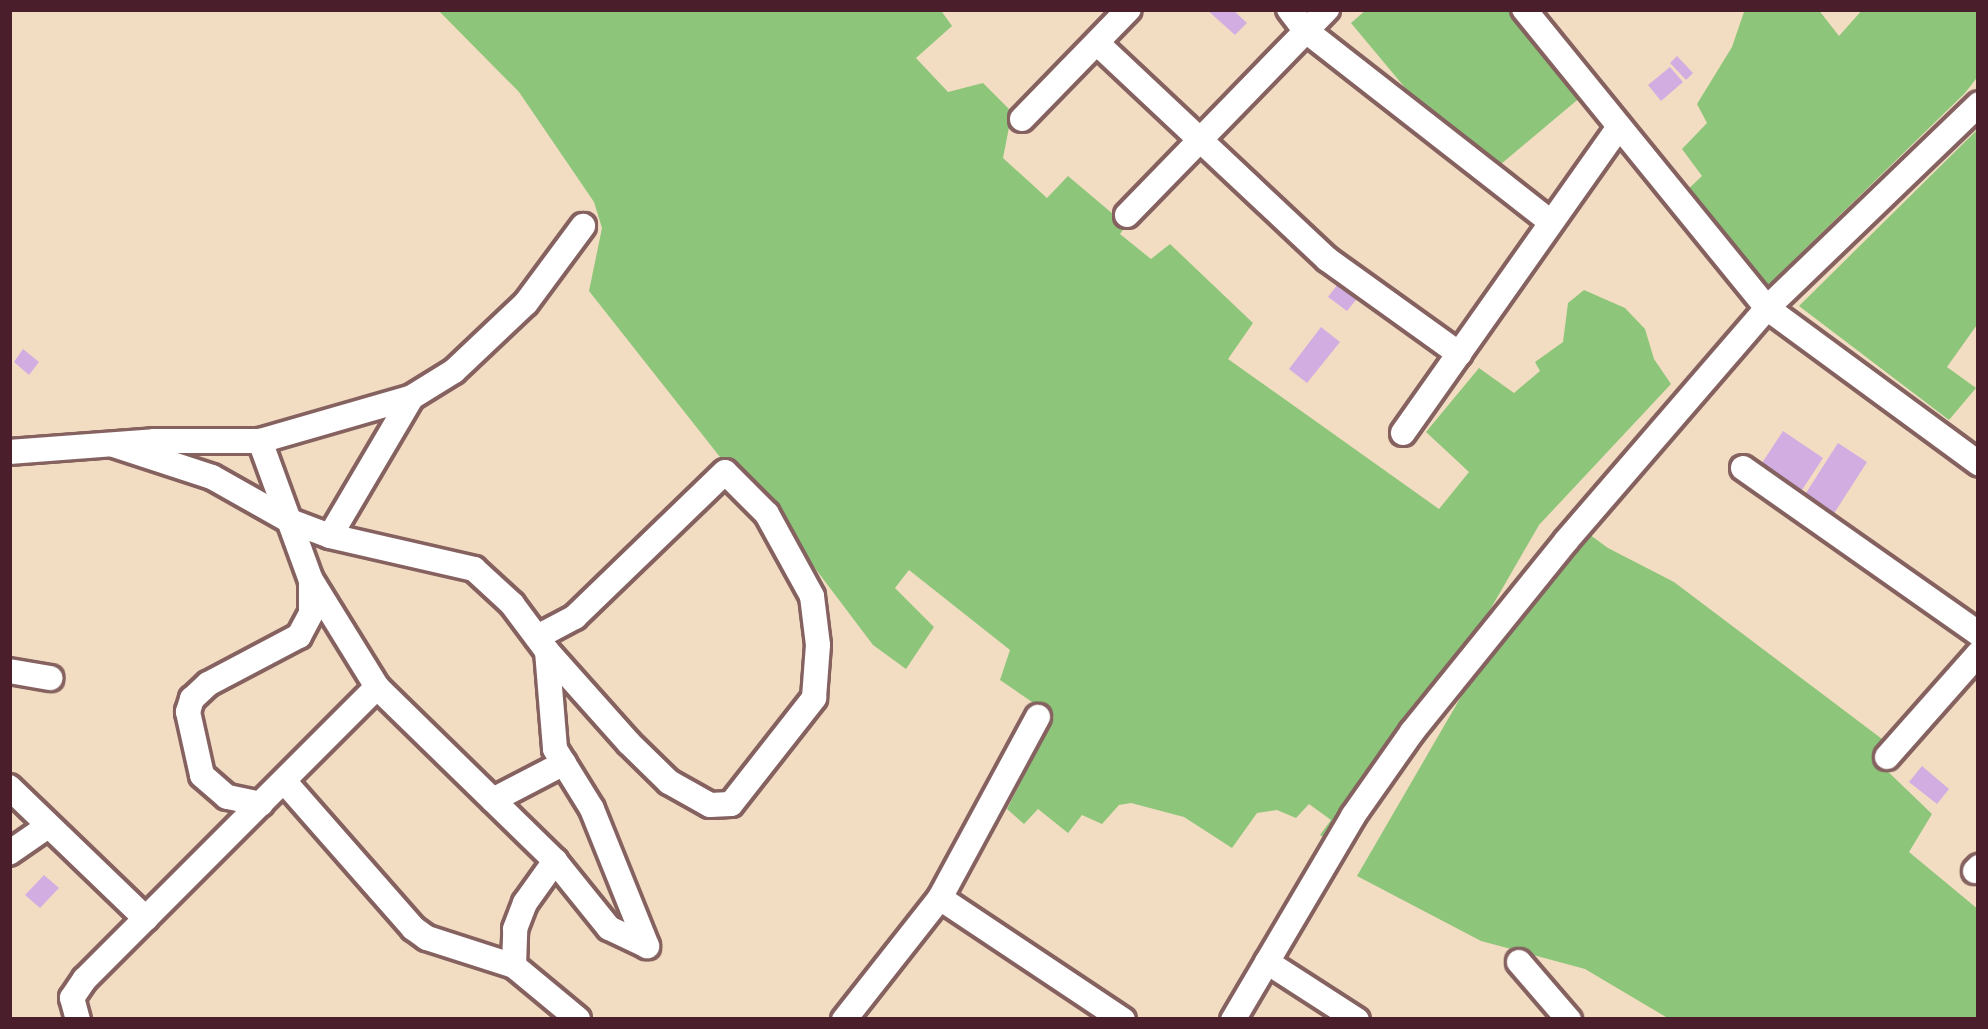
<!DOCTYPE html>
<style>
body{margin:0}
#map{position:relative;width:1988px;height:1029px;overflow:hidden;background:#f3ddc2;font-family:Pangolin,sans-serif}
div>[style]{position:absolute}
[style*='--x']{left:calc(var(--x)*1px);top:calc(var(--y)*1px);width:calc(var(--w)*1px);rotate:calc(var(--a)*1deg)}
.green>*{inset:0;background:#8dc67a}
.building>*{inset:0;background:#d2ade2}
.roads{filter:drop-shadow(3px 0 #856260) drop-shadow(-3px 0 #856260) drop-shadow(0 3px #856260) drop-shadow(0 -3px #856260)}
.minor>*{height:24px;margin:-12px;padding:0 12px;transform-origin:12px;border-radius:12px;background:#fff}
span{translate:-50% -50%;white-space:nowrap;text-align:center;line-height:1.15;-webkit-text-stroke:9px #f6f6f2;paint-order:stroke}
.frame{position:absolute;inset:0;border:12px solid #4a1f2b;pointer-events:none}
</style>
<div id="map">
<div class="green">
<i style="clip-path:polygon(437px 9px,940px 9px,952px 26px,916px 58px,948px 92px,983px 83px,1012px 112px,1003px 158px,1047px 198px,1068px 176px,1126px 225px,1120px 234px,1151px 259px,1170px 244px,1253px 323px,1228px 359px,1439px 509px,1469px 472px,1426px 432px,1479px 368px,1514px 393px,1540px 371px,1535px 362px,1563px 342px,1568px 303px,1584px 290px,1625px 308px,1645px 329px,1654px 359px,1671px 384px,1539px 525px,1350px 852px,1320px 835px,1331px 820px,1309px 804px,1296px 818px,1277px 810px,1257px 813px,1232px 848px,1184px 817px,1131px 803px,1119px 805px,1102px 824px,1082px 815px,1068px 833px,1038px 809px,1024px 824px,1007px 809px,1054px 717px,1000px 680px,1010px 650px,909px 570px,895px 588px,934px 627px,906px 669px,873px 645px,765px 502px,720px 457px,589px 291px,602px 228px,594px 202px,519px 92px)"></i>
<i style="clip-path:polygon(1367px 9px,1509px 9px,1582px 96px,1482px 180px,1351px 23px)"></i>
<i style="clip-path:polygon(1745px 9px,1818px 9px,1839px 36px,1863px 9px,1979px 9px,1979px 75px,1965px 93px,1761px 292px,1684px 193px,1702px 176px,1682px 149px,1707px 123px,1697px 104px,1732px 47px)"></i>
<i style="clip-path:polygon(1979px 128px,1979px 322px,1947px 367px,1976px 388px,1949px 420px,1799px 306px)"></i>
<i style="clip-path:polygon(1571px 521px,1608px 548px,1674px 582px,1886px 742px,1878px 762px,1932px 814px,1909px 852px,1979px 910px,1979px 1020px,1671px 1020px,1585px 969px,1481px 941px,1357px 876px,1549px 545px)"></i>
</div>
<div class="building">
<i style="clip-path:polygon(1206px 9px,1232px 9px,1247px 23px,1235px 35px)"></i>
<i style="clip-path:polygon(1677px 56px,1693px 73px,1686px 80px,1670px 63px)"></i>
<i style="clip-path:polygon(1670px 67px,1683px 82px,1661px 101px,1648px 85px)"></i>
<i style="clip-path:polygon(1341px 280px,1360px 295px,1347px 311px,1328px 297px)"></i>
<i style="clip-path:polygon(1321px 327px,1340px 342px,1307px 383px,1289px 369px)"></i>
<i style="clip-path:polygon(23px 349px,39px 362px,29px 375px,14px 362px)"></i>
<i style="clip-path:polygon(1783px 431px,1823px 458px,1802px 490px,1762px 463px)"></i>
<i style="clip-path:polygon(1838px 443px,1867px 462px,1833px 515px,1804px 496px)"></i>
<i style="clip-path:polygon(1922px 766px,1949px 789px,1937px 804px,1909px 782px)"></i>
<i style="clip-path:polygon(44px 875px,59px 888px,40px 908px,25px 895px)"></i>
</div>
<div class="roads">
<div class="minor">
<i style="--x:1289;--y:9;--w:26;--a:53"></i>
<i style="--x:1305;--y:30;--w:312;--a:38"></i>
<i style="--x:1524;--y:9;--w:385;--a:50.9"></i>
<i style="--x:1767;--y:308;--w:263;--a:36.3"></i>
<i style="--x:1097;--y:43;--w:316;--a:43.2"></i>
<i style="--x:1327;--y:259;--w:163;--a:35.7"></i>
<i style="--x:1022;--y:119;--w:153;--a:-45.8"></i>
<i style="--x:1127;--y:215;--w:287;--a:-45.8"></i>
<i style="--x:1403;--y:433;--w:375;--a:-54.8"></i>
<i style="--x:260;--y:441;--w:148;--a:69.9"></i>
<i style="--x:311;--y:580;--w:126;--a:58.3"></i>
<i style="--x:377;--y:687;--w:249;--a:44.3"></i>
<i style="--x:114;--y:445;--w:103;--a:18.1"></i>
<i style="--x:212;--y:477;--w:90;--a:29.4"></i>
<i style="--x:290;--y:521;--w:43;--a:20.6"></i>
<i style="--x:330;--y:536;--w:148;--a:12.9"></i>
<i style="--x:474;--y:569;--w:52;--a:42.6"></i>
<i style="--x:512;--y:604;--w:59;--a:53.3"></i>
<i style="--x:547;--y:651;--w:123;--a:48.3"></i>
<i style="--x:629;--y:743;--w:56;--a:44.3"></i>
<i style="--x:669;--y:782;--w:47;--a:29.3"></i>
<i style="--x:710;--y:805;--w:21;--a:-3"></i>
<i style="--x:731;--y:804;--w:135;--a:-51.9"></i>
<i style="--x:814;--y:698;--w:53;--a:-85.7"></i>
<i style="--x:818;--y:645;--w:49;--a:-97"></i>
<i style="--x:812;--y:596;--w:94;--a:-118.8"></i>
<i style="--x:767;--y:514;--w:59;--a:-135"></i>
<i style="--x:725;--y:472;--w:209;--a:136"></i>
<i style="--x:575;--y:617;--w:43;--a:152.2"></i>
<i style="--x:9;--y:452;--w:145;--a:-4.3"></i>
<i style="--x:154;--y:441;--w:106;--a:0"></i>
<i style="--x:260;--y:441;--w:158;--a:-16.1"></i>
<i style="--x:412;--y:397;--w:49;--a:-31.8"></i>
<i style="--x:454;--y:371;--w:99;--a:-43.4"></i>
<i style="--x:526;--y:303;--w:96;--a:-53.5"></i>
<i style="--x:1743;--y:468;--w:289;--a:35.1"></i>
<i style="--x:330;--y:536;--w:161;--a:-59.5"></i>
<i style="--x:547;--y:651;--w:98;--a:85.3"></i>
<i style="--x:555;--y:749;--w:70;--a:58.3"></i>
<i style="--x:592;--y:809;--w:148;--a:68.1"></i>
<i style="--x:9;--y:671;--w:42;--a:9.7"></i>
<i style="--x:1887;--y:757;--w:139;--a:-48.5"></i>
<i style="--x:284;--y:781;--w:196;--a:48.7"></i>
<i style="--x:413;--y:928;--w:17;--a:36"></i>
<i style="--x:427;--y:938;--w:91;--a:17.8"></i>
<i style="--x:514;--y:966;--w:83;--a:39.6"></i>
<i style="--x:9;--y:787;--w:190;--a:43.9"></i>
<i style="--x:493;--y:800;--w:80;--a:-27.5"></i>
<i style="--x:261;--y:804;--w:35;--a:-168"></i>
<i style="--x:227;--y:797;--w:33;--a:-139"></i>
<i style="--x:202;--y:775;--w:65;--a:-102.5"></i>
<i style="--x:188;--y:712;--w:14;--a:-73"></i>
<i style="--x:192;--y:699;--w:22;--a:-43"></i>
<i style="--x:208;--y:684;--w:103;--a:-27.8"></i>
<i style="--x:299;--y:636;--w:26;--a:-62"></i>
<i style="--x:311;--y:613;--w:31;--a:-90"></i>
<i style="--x:9;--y:853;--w:47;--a:-34.7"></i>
<i style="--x:1975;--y:871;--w:6;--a:-45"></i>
<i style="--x:940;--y:898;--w:220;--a:33.7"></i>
<i style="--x:1267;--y:962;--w:107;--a:32.8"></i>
<i style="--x:1519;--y:962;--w:77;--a:49.2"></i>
<i style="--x:514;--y:966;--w:37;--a:-88"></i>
<i style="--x:515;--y:929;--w:28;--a:-69"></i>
<i style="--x:525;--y:903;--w:52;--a:-54.5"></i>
<i style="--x:555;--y:861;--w:86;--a:51.1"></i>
<i style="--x:609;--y:928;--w:42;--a:25.3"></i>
<i style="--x:78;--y:1020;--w:23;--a:-105"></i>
<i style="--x:72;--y:998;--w:23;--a:-56"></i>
<i style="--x:85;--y:979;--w:413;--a:-45"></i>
<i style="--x:844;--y:1020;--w:155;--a:-51.8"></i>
<i style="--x:940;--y:898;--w:206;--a:-61.6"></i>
<i style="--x:1233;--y:1020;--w:237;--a:-59.5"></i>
<i style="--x:1353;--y:816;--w:103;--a:-54.9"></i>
<i style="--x:1412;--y:732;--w:245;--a:-51.1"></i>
<i style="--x:1566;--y:541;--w:308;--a:-49.2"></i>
<i style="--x:1767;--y:308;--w:294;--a:-43.9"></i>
</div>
</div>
<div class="frame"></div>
</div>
